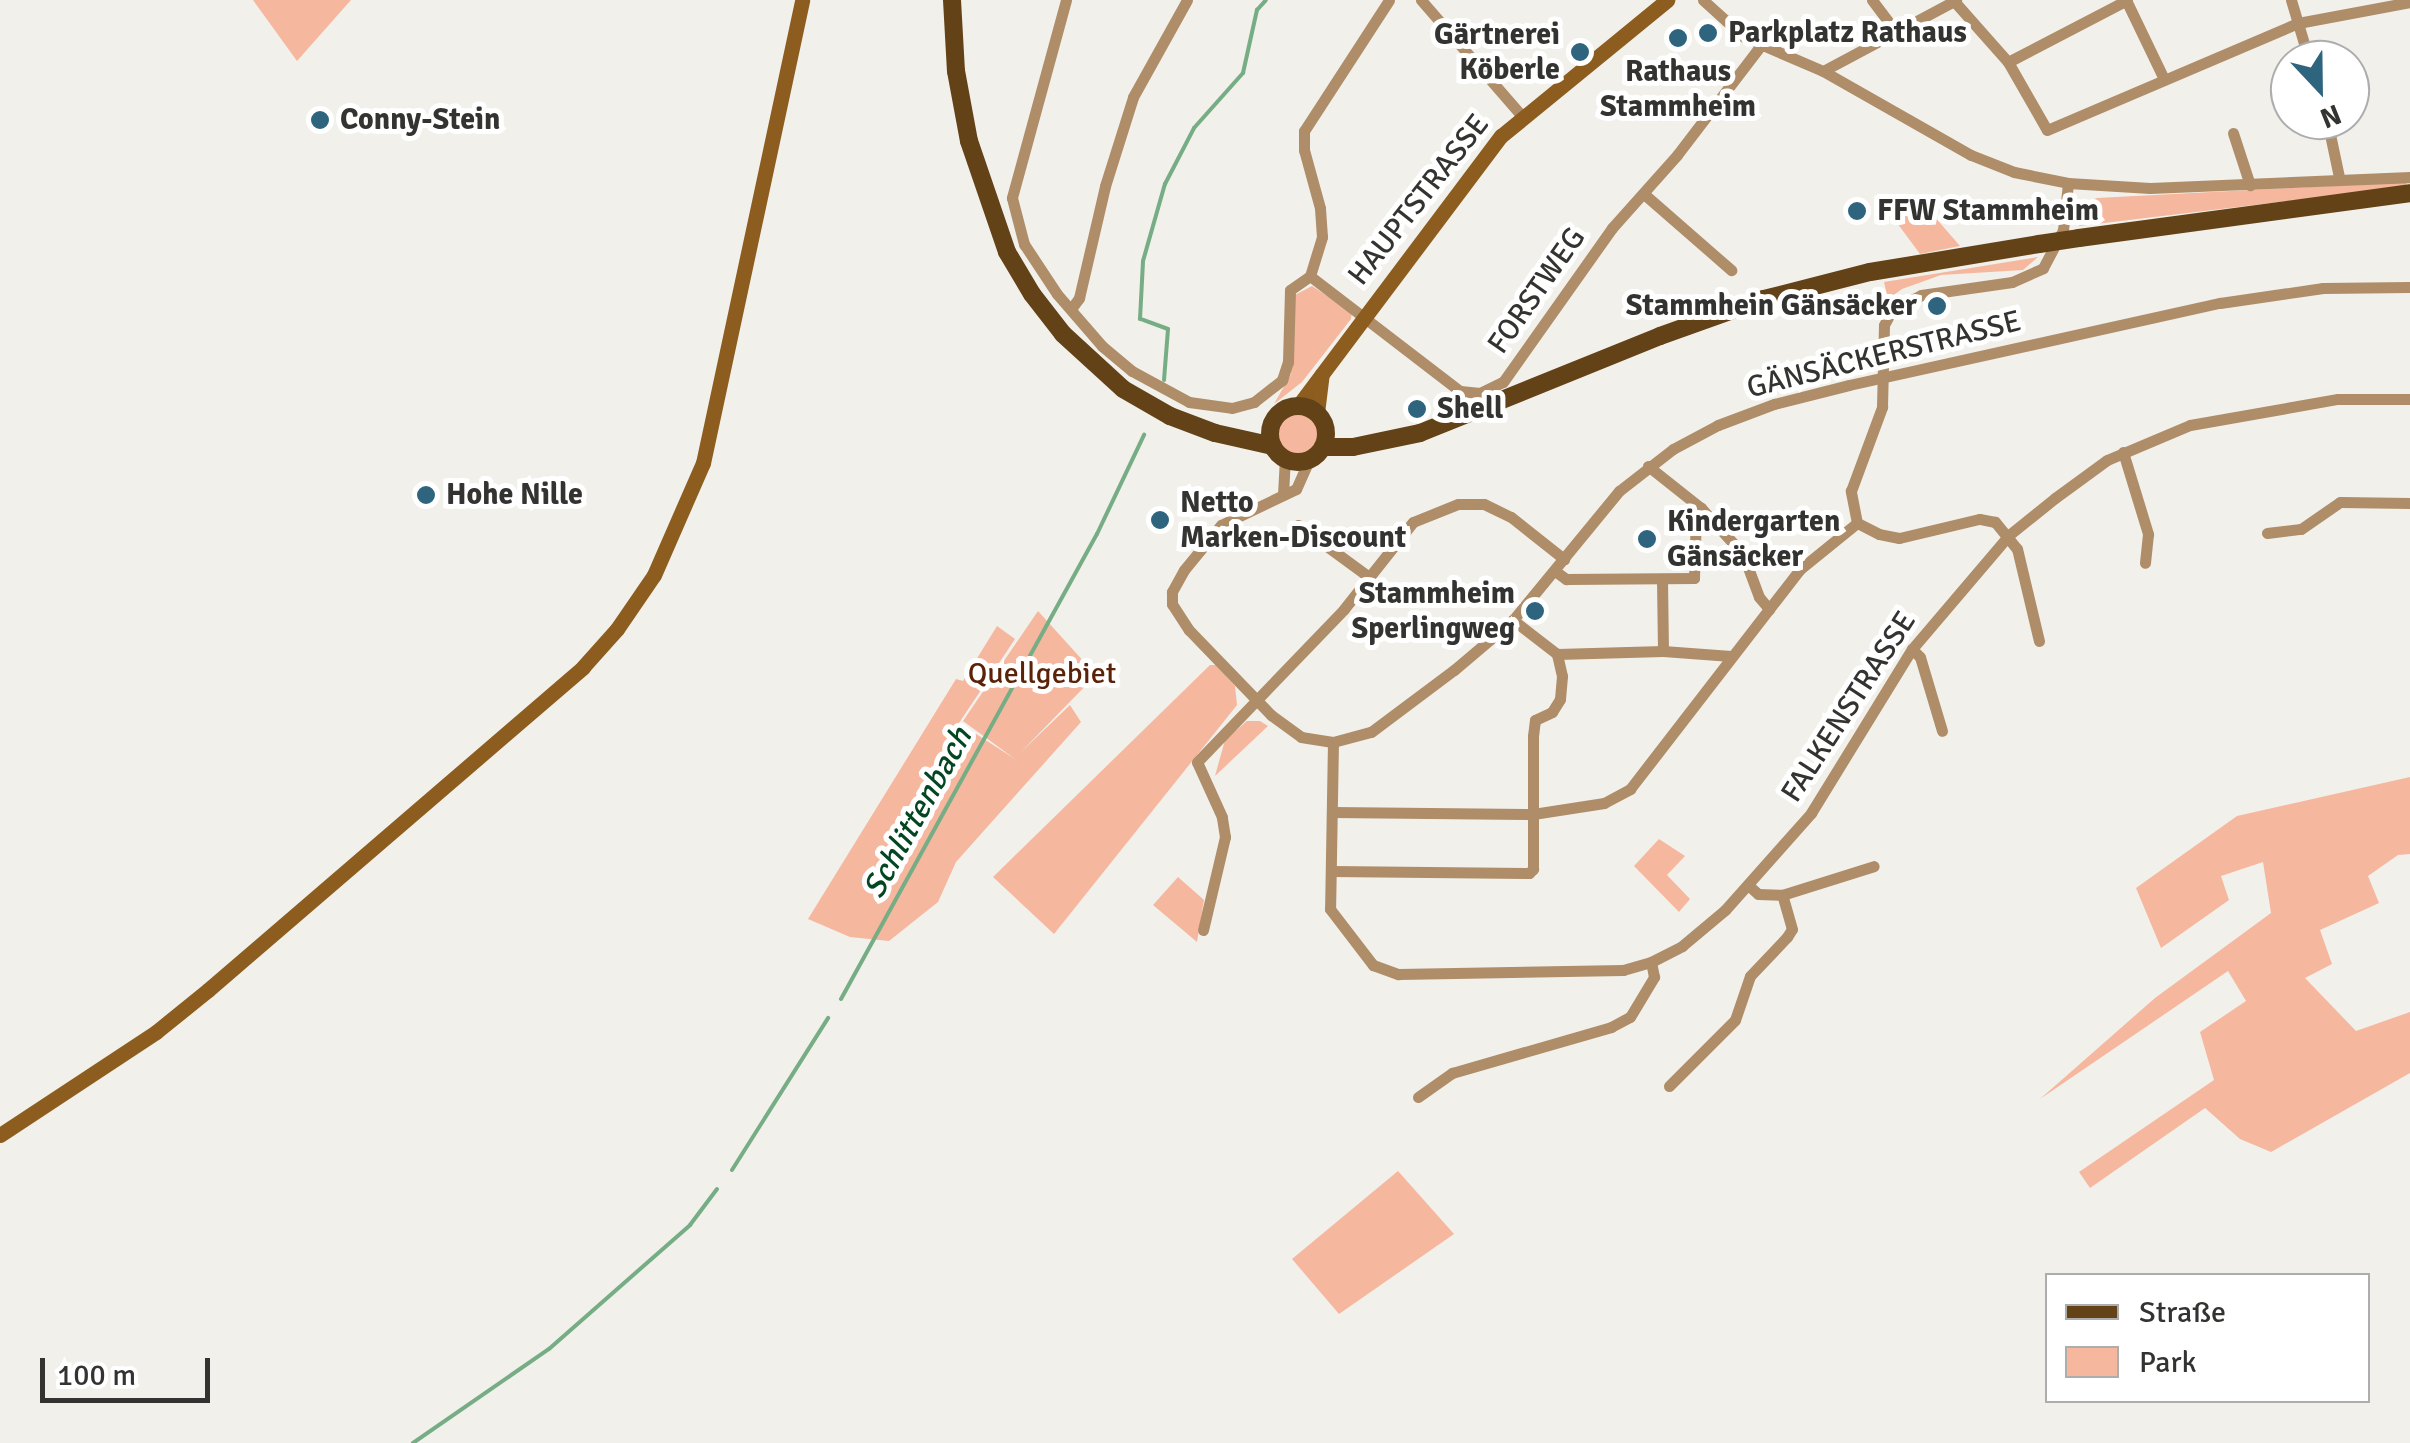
<!DOCTYPE html>
<meta charset="utf-8">
<style>
body{margin:0}
#map{position:relative;width:2410px;height:1443px;overflow:hidden;background:#f1f0eb;font-family:Signika,sans-serif}
div>[style]{position:absolute}
[style*='--x']{left:calc(var(--x)*1px);top:calc(var(--y)*1px);width:calc(var(--w)*1px);rotate:calc(var(--a)*1deg)}
.green>*{inset:0;background:#f6b79f}
.round{border-radius:50%}
.stream>*{height:4px;margin:-2px;padding:0 2px;transform-origin:2px;border-radius:2px;background:#76ad84}
.street>*{height:11px;margin:-5.5px;padding:0 5.5px;transform-origin:5.5px;border-radius:5.5px;background:#ae8d68}
.secondary>*{height:15px;margin:-7.5px;padding:0 7.5px;transform-origin:7.5px;border-radius:7.5px;background:#8c5d1e}
.primary>*{height:18px;margin:-9px;padding:0 9px;transform-origin:9px;border-radius:9px;background:#634217}
.primary>.ring{margin:-9px;padding:0;box-sizing:content-box;background:none;border:18px solid #634217;border-radius:50%}
.primary-bridge>*{height:18px;margin:-9px;padding:0 9px;transform-origin:9px;border-radius:9px;background:#634217}
.dots>*{width:28px;height:28px;translate:-50% -50%;box-sizing:border-box;border:5px solid #fff;border-radius:50%}
span{translate:-50% -50%;white-space:nowrap;text-align:center;line-height:1.15;-webkit-text-stroke:10px #fff;paint-order:stroke}
.poi-label{font-size:30px;color:#333331;font-weight:700}
.left{translate:0 -50%;text-align:left}
.right{translate:-100% -50%;text-align:right}
.street-label{font-size:30px;color:#333331}
.park-label{font-size:30px;color:#5b2208}
.water-label{font-size:32px;color:#024721;font-style:italic}
.legend{position:absolute;left:2045px;top:1273px;width:325px;height:130px;box-sizing:border-box;background:#fff;border:2px solid #adadad;margin:0;padding:12px 18px;list-style:none;font-size:30px;color:#333331}
.legend li{display:flex;align-items:center;gap:20px;height:50px}
.legend b{width:50px;border:2px solid #adadad}
.north{position:absolute;left:2270px;top:40px;width:100px;height:100px;box-sizing:border-box;background:#fff;border:2px solid #adadad;border-radius:50%;rotate:158deg;font-size:28px;font-weight:700;line-height:40px;text-align:center;color:#333331}
.north::after{content:'';display:block;margin:auto;width:35px;height:45px;background:#2f647f;clip-path:polygon(50% 0,100% 100%,50% 72%,0 100%)}
.scale{position:absolute;left:40px;top:1358px;width:170px;height:45px;box-sizing:border-box;border:5px solid #333331;border-top:0;padding-left:12px;font-size:30px;line-height:35px;white-space:nowrap;color:#333331;-webkit-text-stroke:8px #fff;paint-order:stroke}
</style>
<div id="map">
<div class="green">
<i style="clip-path:polygon(253px 0,351px 0,297px 61px)"></i>
<i style="clip-path:polygon(2406px 182px,2406px 187px,2079px 226px,2083px 203px,2097px 198px)"></i>
<i style="clip-path:polygon(1921px 201px,1960px 246px,1920px 254px,1886px 208px)"></i>
<i style="clip-path:polygon(2038px 257px,2023px 270px,1941px 275px,1902px 289px,1888px 299px,1884px 282px)"></i>
<i style="clip-path:polygon(1312px 286px,1352px 312px,1351px 319px,1302px 382px,1274px 404px,1291px 374px,1295px 295px)"></i>
<i class="round" style="left:1277px;top:412px;width:42px;height:42px"></i>
<i style="clip-path:polygon(1038px 611px,1096px 675px,1021px 752px,1070px 705px,1081px 722px,956px 862px,938px 902px,889px 941px,850px 937px,808px 919px,956px 679px,963px 681px,997px 626px,1015px 639px,959px 723px,1015px 759px,963px 721px)"></i>
<i style="clip-path:polygon(1210px 665px,1216px 665px,1235px 686px,1237px 705px,1054px 934px,993px 877px)"></i>
<i style="clip-path:polygon(1247px 721px,1260px 721px,1268px 726px,1215px 776px,1225px 740px)"></i>
<i style="clip-path:polygon(2410px 777px,2410px 854px,2398px 855px,2368px 876px,2379px 903px,2320px 930px,2332px 964px,2305px 978px,2356px 1031px,2410px 1012px,2410px 1073px,2271px 1152px,2240px 1139px,2205px 1108px,2090px 1188px,2079px 1172px,2214px 1080px,2200px 1032px,2246px 1001px,2228px 971px,2040px 1099px,2155px 998px,2271px 913px,2263px 862px,2221px 876px,2229px 900px,2161px 948px,2136px 888px,2237px 816px)"></i>
<i style="clip-path:polygon(1659px 839px,1685px 856px,1667px 875px,1690px 899px,1679px 912px,1634px 866px)"></i>
<i style="clip-path:polygon(1178px 877px,1204px 900px,1197px 942px,1153px 905px)"></i>
<i style="clip-path:polygon(1398px 1171px,1454px 1234px,1339px 1314px,1292px 1259px)"></i>
</div>
<div class="stream">
<i style="--x:1164;--y:380;--w:51;--a:-85.5"></i>
<i style="--x:1168;--y:329;--w:30;--a:-160"></i>
<i style="--x:1140;--y:319;--w:58;--a:-87"></i>
<i style="--x:1143;--y:261;--w:80;--a:-74.1"></i>
<i style="--x:1165;--y:184;--w:63;--a:-62.6"></i>
<i style="--x:1194;--y:128;--w:74;--a:-48.3"></i>
<i style="--x:1243;--y:73;--w:65;--a:-77.5"></i>
<i style="--x:1257;--y:10;--w:13;--a:-48"></i>
<i style="--x:841;--y:999;--w:531;--a:-61.17"></i>
<i style="--x:1097;--y:534;--w:110;--a:-64.6"></i>
<i style="--x:732;--y:1170;--w:180;--a:-57.7"></i>
<i style="--x:413;--y:1443;--w:165;--a:-34.7"></i>
<i style="--x:549;--y:1349;--w:188;--a:-41.3"></i>
<i style="--x:690;--y:1225;--w:45;--a:-53.1"></i>
</div>
<div class="street">
<i style="--x:1066;--y:0;--w:205;--a:105.3"></i>
<i style="--x:1012;--y:198;--w:48;--a:75.4"></i>
<i style="--x:1024;--y:244;--w:60;--a:56.6"></i>
<i style="--x:1057;--y:294;--w:69;--a:49.1"></i>
<i style="--x:1102;--y:346;--w:39;--a:40"></i>
<i style="--x:1132;--y:371;--w:65;--a:28.5"></i>
<i style="--x:1189;--y:402;--w:43;--a:7.9"></i>
<i style="--x:1232;--y:408;--w:23;--a:-15"></i>
<i style="--x:1254;--y:402;--w:36;--a:-38"></i>
<i style="--x:1282;--y:380;--w:19;--a:-72"></i>
<i style="--x:1288;--y:362;--w:72;--a:-88.4"></i>
<i style="--x:1290;--y:290;--w:24;--a:-35"></i>
<i style="--x:1421;--y:0;--w:154;--a:49"></i>
<i style="--x:1703;--y:0;--w:55;--a:42.1"></i>
<i style="--x:1744;--y:37;--w:86;--a:23.3"></i>
<i style="--x:1823;--y:71;--w:170;--a:29.6"></i>
<i style="--x:1971;--y:155;--w:46;--a:21.6"></i>
<i style="--x:2014;--y:172;--w:55;--a:11.5"></i>
<i style="--x:2068;--y:183;--w:82;--a:3.5"></i>
<i style="--x:2150;--y:188;--w:260;--a:-2.4"></i>
<i style="--x:1872;--y:0;--w:39;--a:53"></i>
<i style="--x:2126;--y:0;--w:88;--a:64.3"></i>
<i style="--x:2291;--y:0;--w:63;--a:73.3"></i>
<i style="--x:1954;--y:1;--w:81;--a:48.5"></i>
<i style="--x:2008;--y:62;--w:78;--a:60.2"></i>
<i style="--x:2047;--y:130;--w:273;--a:-23.1"></i>
<i style="--x:2298;--y:23;--w:114;--a:-10.6"></i>
<i style="--x:2008;--y:62;--w:134;--a:-27.5"></i>
<i style="--x:1823;--y:71;--w:151;--a:-28.1"></i>
<i style="--x:2327;--y:120;--w:58;--a:78.1"></i>
<i style="--x:2233;--y:133;--w:55;--a:71.9"></i>
<i style="--x:1644;--y:194;--w:116;--a:41.1"></i>
<i style="--x:1310;--y:276;--w:189;--a:37.5"></i>
<i style="--x:1460;--y:391;--w:20;--a:6"></i>
<i style="--x:1480;--y:393;--w:25;--a:-26"></i>
<i style="--x:1503;--y:382;--w:189;--a:-54.7"></i>
<i style="--x:1612;--y:228;--w:98;--a:-48.3"></i>
<i style="--x:1677;--y:155;--w:138;--a:-52.6"></i>
<i style="--x:1310;--y:276;--w:41;--a:-72.9"></i>
<i style="--x:1322;--y:237;--w:29;--a:-94"></i>
<i style="--x:1320;--y:208;--w:60;--a:-105.4"></i>
<i style="--x:1304;--y:150;--w:19;--a:-90"></i>
<i style="--x:1304;--y:131;--w:156;--a:-57"></i>
<i style="--x:1071;--y:309;--w:14;--a:-54"></i>
<i style="--x:1079;--y:298;--w:115;--a:-76.9"></i>
<i style="--x:1105;--y:186;--w:93;--a:-72.5"></i>
<i style="--x:1133;--y:97;--w:111;--a:-60.9"></i>
<i style="--x:2123;--y:452;--w:86;--a:73"></i>
<i style="--x:2148;--y:534;--w:29;--a:96"></i>
<i style="--x:1309;--y:460;--w:32;--a:114"></i>
<i style="--x:1296;--y:489;--w:83;--a:154.4"></i>
<i style="--x:1221;--y:525;--w:58;--a:129.4"></i>
<i style="--x:1184;--y:570;--w:25;--a:119"></i>
<i style="--x:1172;--y:592;--w:12;--a:90"></i>
<i style="--x:1172;--y:604;--w:31;--a:57"></i>
<i style="--x:1189;--y:630;--w:118;--a:46"></i>
<i style="--x:1271;--y:715;--w:37;--a:36"></i>
<i style="--x:1301;--y:737;--w:32;--a:9"></i>
<i style="--x:1333;--y:742;--w:39;--a:-15"></i>
<i style="--x:1371;--y:732;--w:104;--a:-36.8"></i>
<i style="--x:1454;--y:670;--w:77;--a:-40.3"></i>
<i style="--x:1513;--y:620;--w:167;--a:-50.6"></i>
<i style="--x:1619;--y:491;--w:68;--a:-37.9"></i>
<i style="--x:1673;--y:449;--w:51;--a:-28.1"></i>
<i style="--x:1718;--y:425;--w:60;--a:-20.6"></i>
<i style="--x:1774;--y:404;--w:77;--a:-14.2"></i>
<i style="--x:1849;--y:385;--w:380;--a:-12.5"></i>
<i style="--x:2220;--y:303;--w:104;--a:-8.3"></i>
<i style="--x:2323;--y:288;--w:87;--a:-0.7"></i>
<i style="--x:1648;--y:466;--w:68;--a:38.4"></i>
<i style="--x:1701;--y:508;--w:62;--a:47.6"></i>
<i style="--x:1743;--y:554;--w:46;--a:69.6"></i>
<i style="--x:1759;--y:597;--w:16;--a:50"></i>
<i style="--x:1283;--y:495;--w:36;--a:-87"></i>
<i style="--x:1298;--y:525;--w:88;--a:36.2"></i>
<i style="--x:2267;--y:533;--w:34;--a:-7"></i>
<i style="--x:2301;--y:529;--w:47;--a:-34.7"></i>
<i style="--x:2340;--y:502;--w:70;--a:0.8"></i>
<i style="--x:1555;--y:571;--w:14;--a:36"></i>
<i style="--x:1566;--y:579;--w:128;--a:-0.4"></i>
<i style="--x:1694;--y:578;--w:64;--a:-88.2"></i>
<i style="--x:1696;--y:514;--w:8;--a:-50"></i>
<i style="--x:1662;--y:579;--w:72;--a:89.2"></i>
<i style="--x:2039;--y:641;--w:95;--a:-103.4"></i>
<i style="--x:2017;--y:549;--w:35;--a:-129"></i>
<i style="--x:1995;--y:522;--w:16;--a:-169"></i>
<i style="--x:1979;--y:519;--w:82;--a:166.6"></i>
<i style="--x:1899;--y:538;--w:20;--a:-169"></i>
<i style="--x:1879;--y:534;--w:25;--a:-153"></i>
<i style="--x:1857;--y:523;--w:33;--a:-101"></i>
<i style="--x:1851;--y:491;--w:90;--a:-69.7"></i>
<i style="--x:1882;--y:407;--w:82;--a:-88.6"></i>
<i style="--x:1884;--y:325;--w:17;--a:-62"></i>
<i style="--x:1892;--y:310;--w:33;--a:-27"></i>
<i style="--x:1921;--y:295;--w:92;--a:-8.1"></i>
<i style="--x:2012;--y:282;--w:34;--a:-24"></i>
<i style="--x:2043;--y:268;--w:43;--a:-62.2"></i>
<i style="--x:2063;--y:230;--w:47;--a:-83.9"></i>
<i style="--x:1912;--y:649;--w:11;--a:45"></i>
<i style="--x:1920;--y:657;--w:77;--a:73.4"></i>
<i style="--x:1557;--y:654;--w:106;--a:-1.6"></i>
<i style="--x:1663;--y:651;--w:68;--a:4.2"></i>
<i style="--x:1333;--y:742;--w:167;--a:91"></i>
<i style="--x:1330;--y:909;--w:71;--a:52.5"></i>
<i style="--x:1373;--y:965;--w:27;--a:20"></i>
<i style="--x:1398;--y:974;--w:225;--a:-1"></i>
<i style="--x:1623;--y:970;--w:29;--a:-16"></i>
<i style="--x:1651;--y:962;--w:35;--a:-27"></i>
<i style="--x:1682;--y:946;--w:56;--a:-39.9"></i>
<i style="--x:1725;--y:910;--w:130;--a:-48.4"></i>
<i style="--x:1811;--y:813;--w:193;--a:-58.4"></i>
<i style="--x:1912;--y:649;--w:150;--a:-49.6"></i>
<i style="--x:2009;--y:535;--w:59;--a:-38.8"></i>
<i style="--x:2055;--y:498;--w:64;--a:-36.2"></i>
<i style="--x:2107;--y:460;--w:90;--a:-22.9"></i>
<i style="--x:2190;--y:425;--w:150;--a:-10"></i>
<i style="--x:2338;--y:399;--w:72;--a:0"></i>
<i style="--x:1332;--y:812;--w:201;--a:0.6"></i>
<i style="--x:1533;--y:814;--w:72;--a:-8.8"></i>
<i style="--x:1604;--y:803;--w:30;--a:-28"></i>
<i style="--x:1630;--y:789;--w:277;--a:-52.3"></i>
<i style="--x:1799;--y:570;--w:75;--a:-39"></i>
<i style="--x:1331;--y:871;--w:198;--a:0.6"></i>
<i style="--x:1529;--y:873;--w:6;--a:-45"></i>
<i style="--x:1533;--y:869;--w:133;--a:-90"></i>
<i style="--x:1533;--y:736;--w:16;--a:-83"></i>
<i style="--x:1535;--y:720;--w:19;--a:-25"></i>
<i style="--x:1552;--y:712;--w:15;--a:-58"></i>
<i style="--x:1560;--y:699;--w:23;--a:-85"></i>
<i style="--x:1562;--y:676;--w:23;--a:-103"></i>
<i style="--x:1557;--y:654;--w:56;--a:-142.3"></i>
<i style="--x:1748;--y:885;--w:13;--a:42"></i>
<i style="--x:1758;--y:894;--w:24;--a:2"></i>
<i style="--x:1782;--y:895;--w:96;--a:-17.5"></i>
<i style="--x:1203;--y:930;--w:96;--a:-76.7"></i>
<i style="--x:1225;--y:837;--w:20;--a:-99"></i>
<i style="--x:1222;--y:817;--w:60;--a:-114.4"></i>
<i style="--x:1197;--y:762;--w:212;--a:-46.1"></i>
<i style="--x:1344;--y:609;--w:111;--a:-51.6"></i>
<i style="--x:1413;--y:522;--w:48;--a:-21.8"></i>
<i style="--x:1458;--y:504;--w:26;--a:0"></i>
<i style="--x:1484;--y:504;--w:30;--a:26"></i>
<i style="--x:1511;--y:517;--w:68;--a:38.4"></i>
<i style="--x:1669;--y:1086;--w:93;--a:-45"></i>
<i style="--x:1735;--y:1020;--w:46;--a:-71.2"></i>
<i style="--x:1750;--y:976;--w:54;--a:-46.5"></i>
<i style="--x:1787;--y:937;--w:9;--a:-58"></i>
<i style="--x:1792;--y:929;--w:35;--a:-106"></i>
<i style="--x:1418;--y:1097;--w:42;--a:-35.2"></i>
<i style="--x:1452;--y:1073;--w:166;--a:-16.1"></i>
<i style="--x:1611;--y:1027;--w:21;--a:-28"></i>
<i style="--x:1630;--y:1017;--w:47;--a:-59"></i>
<i style="--x:1654;--y:977;--w:15;--a:-101"></i>
</div>
<div class="secondary">
<i style="--x:1298;--y:406;--w:338;--a:-53.1"></i>
<i style="--x:1501;--y:136;--w:215;--a:-39.3"></i>
<i style="--x:1317;--y:413;--w:39;--a:-83"></i>
<i style="--x:0;--y:1135;--w:187;--a:-33.4"></i>
<i style="--x:156;--y:1032;--w:67;--a:-38.9"></i>
<i style="--x:208;--y:990;--w:495;--a:-40.7"></i>
<i style="--x:583;--y:667;--w:51;--a:-48.2"></i>
<i style="--x:617;--y:629;--w:65;--a:-55.6"></i>
<i style="--x:654;--y:575;--w:122;--a:-66.4"></i>
<i style="--x:703;--y:463;--w:473;--a:-77.9"></i>
</div>
<div class="primary">
<i style="--x:952;--y:0;--w:71;--a:86.8"></i>
<i style="--x:956;--y:71;--w:71;--a:79.5"></i>
<i style="--x:969;--y:141;--w:117;--a:71.1"></i>
<i style="--x:1007;--y:252;--w:49;--a:59.2"></i>
<i style="--x:1032;--y:294;--w:51;--a:52.2"></i>
<i style="--x:1063;--y:334;--w:81;--a:42.5"></i>
<i style="--x:1123;--y:389;--w:54;--a:29.9"></i>
<i style="--x:1170;--y:416;--w:48;--a:20.7"></i>
<i style="--x:1215;--y:433;--w:59;--a:12.6"></i>
<i style="--x:2079;--y:238;--w:334;--a:-7.7"></i>
<i class="ring" style="left:1270px;top:406px;width:38px;height:38px"></i>
<i style="--x:1323;--y:447;--w:30;--a:0"></i>
<i style="--x:1353;--y:447;--w:68;--a:-11.8"></i>
<i style="--x:1420;--y:433;--w:259;--a:-22"></i>
<i style="--x:1660;--y:336;--w:110;--a:-19.6"></i>
<i style="--x:1764;--y:299;--w:109;--a:-14.3"></i>
<i style="--x:1870;--y:272;--w:171;--a:-9.4"></i>
</div>
<div class="primary-bridge">
<i style="--x:2039;--y:244;--w:40;--a:-8.5"></i>
</div>
<div class="dots">
<i style="left:1708px;top:33px;background:#2f647f"></i>
<i style="left:1678px;top:38px;background:#2f647f"></i>
<i style="left:1580px;top:52px;background:#2f647f"></i>
<i style="left:320px;top:120px;background:#2f647f"></i>
<i style="left:1857px;top:211px;background:#2f647f"></i>
<i style="left:1937px;top:306px;background:#2f647f"></i>
<i style="left:1417px;top:409px;background:#2f647f"></i>
<i style="left:426px;top:495px;background:#2f647f"></i>
<i style="left:1160px;top:520px;background:#2f647f"></i>
<i style="left:1647px;top:539px;background:#2f647f"></i>
<i style="left:1535px;top:611px;background:#2f647f"></i>
</div>
<div class="poi-label">
<span class="left" style="left:1728px;top:33px">Parkplatz Rathaus</span>
<span class="right" style="left:1560px;top:52px">Gärtnerei<br>Köberle</span>
<span style="left:1678px;top:89px">Rathaus<br>Stammheim</span>
<span class="left" style="left:340px;top:120px">Conny-Stein</span>
<span class="left" style="left:1877px;top:211px">FFW Stammheim</span>
<span class="right" style="left:1917px;top:306px">Stammhein Gänsäcker</span>
<span class="left" style="left:1437px;top:409px">Shell</span>
<span class="left" style="left:446px;top:495px">Hohe Nille</span>
<span class="left" style="left:1180px;top:520px">Netto<br>Marken-Discount</span>
<span class="left" style="left:1667px;top:539px">Kindergarten<br>Gänsäcker</span>
<span class="right" style="left:1515px;top:611px">Stammheim<br>Sperlingweg</span>
</div>
<div class="street-label">
<span style="left:1419px;top:200px;rotate:-52deg">HAUPTSTRASSE</span>
<span style="left:1537px;top:291px;rotate:-55deg">FORSTWEG</span>
<span style="left:1884px;top:355px;rotate:-14deg">GÄNSÄCKERSTRASSE</span>
<span style="left:1849px;top:707px;rotate:-57deg">FALKENSTRASSE</span>
</div>
<div class="park-label">
<span style="left:1042px;top:674px">Quellgebiet</span>
</div>
<div class="water-label">
<span style="left:918px;top:813px;rotate:-61deg">Schlittenbach</span>
</div>
<ul class="legend">
<li><b style="height:12px;background:#634217"></b>Straße</li>
<li><b style="height:28px;background:#f6b79f"></b>Park</li>
</ul>
<div class="north">N</div>
<div class="scale">100 m</div>
</div>
